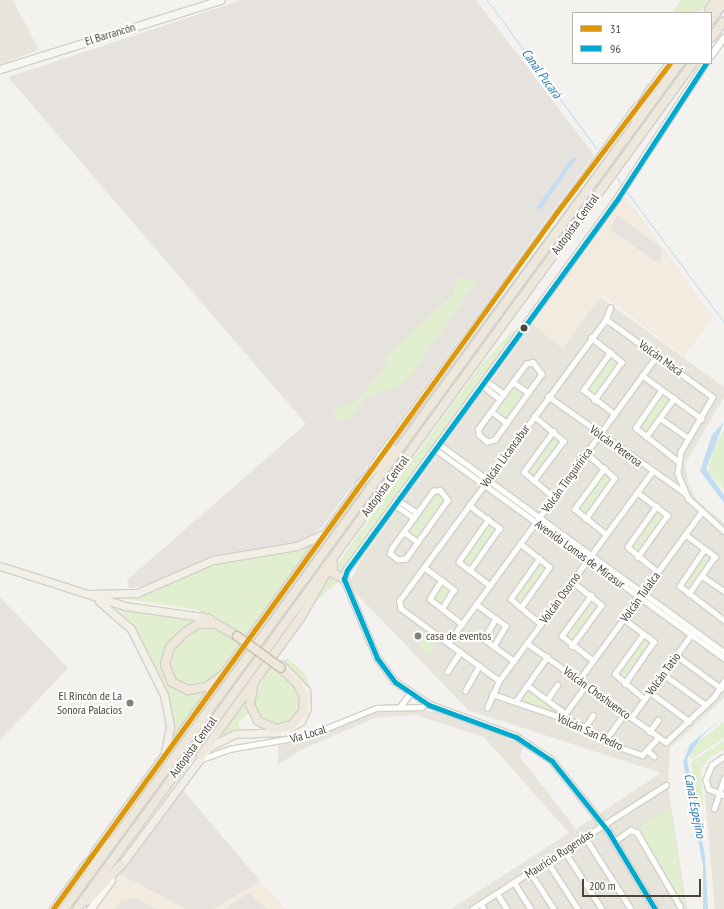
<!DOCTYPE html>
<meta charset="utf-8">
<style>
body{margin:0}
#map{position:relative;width:724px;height:909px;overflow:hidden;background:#f4f2ee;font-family:"PT Sans Narrow",sans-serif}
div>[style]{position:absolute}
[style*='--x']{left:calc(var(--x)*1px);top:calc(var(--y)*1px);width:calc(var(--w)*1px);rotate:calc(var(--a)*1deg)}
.residential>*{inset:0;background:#e7e4dc}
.commercial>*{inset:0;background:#f3ebdf}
.industrial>*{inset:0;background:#e6e2de}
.green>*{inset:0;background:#e1eecf}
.round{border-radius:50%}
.parking>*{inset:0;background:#e6e3df}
.water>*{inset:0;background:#c0ddf1}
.stream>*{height:1px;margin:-0.5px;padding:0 0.5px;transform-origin:0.5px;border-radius:0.5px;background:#c0ddf1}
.roads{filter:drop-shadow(1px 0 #d2d0cb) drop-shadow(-1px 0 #d2d0cb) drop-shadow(0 1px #d2d0cb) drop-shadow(0 -1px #d2d0cb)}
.minor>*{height:4.5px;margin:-2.25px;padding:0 2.25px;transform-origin:2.25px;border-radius:2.25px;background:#fdfdfc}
.tertiary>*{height:5.5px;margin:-2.75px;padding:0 2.75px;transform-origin:2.75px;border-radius:2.75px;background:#fdfdfc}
.secondary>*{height:7px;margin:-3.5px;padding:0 3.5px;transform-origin:3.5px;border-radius:3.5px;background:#f7f6f1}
.primary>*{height:7px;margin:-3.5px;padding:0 3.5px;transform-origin:3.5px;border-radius:3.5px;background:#f2efe6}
.motorway>*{height:8px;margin:-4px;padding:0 4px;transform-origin:4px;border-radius:4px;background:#ede8db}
.bridges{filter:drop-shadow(1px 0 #ccbfa9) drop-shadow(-1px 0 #ccbfa9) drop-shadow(0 1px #ccbfa9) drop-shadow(0 -1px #ccbfa9)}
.motorway-bridge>*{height:8px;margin:-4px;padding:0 4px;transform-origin:4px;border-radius:4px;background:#ede8db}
.bus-1>*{height:5px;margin:-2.5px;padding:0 2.5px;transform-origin:2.5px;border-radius:2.5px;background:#dd9709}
.bus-2>*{height:5px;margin:-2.5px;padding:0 2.5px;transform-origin:2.5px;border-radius:2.5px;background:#00a9ce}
.dots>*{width:11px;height:11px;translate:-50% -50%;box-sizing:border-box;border:2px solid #fff;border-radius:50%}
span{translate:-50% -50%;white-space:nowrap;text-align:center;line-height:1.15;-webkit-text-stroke:4px #fff;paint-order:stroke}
.street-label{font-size:12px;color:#4b4439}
.poi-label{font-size:12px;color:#4b4439}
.left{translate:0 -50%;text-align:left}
.right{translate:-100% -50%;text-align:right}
.water-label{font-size:13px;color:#2e7ab2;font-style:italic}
.legend{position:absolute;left:572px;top:12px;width:140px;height:52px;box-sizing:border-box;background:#fff;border:1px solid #b7b4b0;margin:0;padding:5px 7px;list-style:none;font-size:12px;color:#4b4439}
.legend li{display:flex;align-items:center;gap:8px;height:20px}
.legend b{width:20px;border:1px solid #b7b4b0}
.scale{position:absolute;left:582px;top:879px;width:119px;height:18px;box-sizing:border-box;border:2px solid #4b4439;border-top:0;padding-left:5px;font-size:12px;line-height:14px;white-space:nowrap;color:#4b4439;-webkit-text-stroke:3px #fff;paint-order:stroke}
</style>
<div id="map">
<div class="residential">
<i style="clip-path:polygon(0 0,13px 0,39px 50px,0 64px)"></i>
<i style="clip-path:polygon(600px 297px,724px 387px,724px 397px,685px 464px,688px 482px,696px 499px,724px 523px,724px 698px,670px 748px,668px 786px,687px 909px,451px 909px,569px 833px,484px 737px,416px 715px,399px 716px,375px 718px,351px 728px,299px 751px,278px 765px,278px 745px,311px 737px,388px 708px,438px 712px,484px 727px,524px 746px,520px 757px,576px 829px,661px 773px,468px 710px,348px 585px,361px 560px,397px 510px,404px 515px,411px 506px,404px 501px,484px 390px,491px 396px,497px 387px,491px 382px,532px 324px,563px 348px)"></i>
<i style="clip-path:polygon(724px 754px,724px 909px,715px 909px,704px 785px,712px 761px)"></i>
</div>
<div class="commercial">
<i style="clip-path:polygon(624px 194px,713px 317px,684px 357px,602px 294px,563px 349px,532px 324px)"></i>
<i style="clip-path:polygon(120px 874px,186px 909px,95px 909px)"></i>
<i style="clip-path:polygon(260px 881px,286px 909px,214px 909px)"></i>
</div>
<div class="industrial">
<i style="clip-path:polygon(242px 0,476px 0,594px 155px,322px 527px,299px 544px,212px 556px,150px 584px,129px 589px,127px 580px,306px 424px,8px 77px)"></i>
<i style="clip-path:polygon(0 597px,68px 668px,0 740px)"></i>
<i style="clip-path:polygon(181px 788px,260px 881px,214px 909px,186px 909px,120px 874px)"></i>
</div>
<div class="green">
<i style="clip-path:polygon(681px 0,708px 0,698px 13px,672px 13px)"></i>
<i style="clip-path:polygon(461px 277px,476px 282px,411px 376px,395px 389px,382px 391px,362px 402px,350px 420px,335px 420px,335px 409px,358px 400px,388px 362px,385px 358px,453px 294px,455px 283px)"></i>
<i style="clip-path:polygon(513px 330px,517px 332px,342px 573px,338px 573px,335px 567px,478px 369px)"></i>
<i style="clip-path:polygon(612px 356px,619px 361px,594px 397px,585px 390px)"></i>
<i style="clip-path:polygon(513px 384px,525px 393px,506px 418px,495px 410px)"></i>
<i style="clip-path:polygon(663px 392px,671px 399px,646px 433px,638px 428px)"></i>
<i style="clip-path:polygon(724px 430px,724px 490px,708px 471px,715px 444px)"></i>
<i style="clip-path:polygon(554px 434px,562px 440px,535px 477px,526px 471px)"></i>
<i style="clip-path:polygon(441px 447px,720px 652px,720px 653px,439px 450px)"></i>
<i style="clip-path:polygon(606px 471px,614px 477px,585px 516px,577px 510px)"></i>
<i style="clip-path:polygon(436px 492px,446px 499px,415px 539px,408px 531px,426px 511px)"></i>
<i style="clip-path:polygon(659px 510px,666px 516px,637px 555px,630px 549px)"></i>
<i style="clip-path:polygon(490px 522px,497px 528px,469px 567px,461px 561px)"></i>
<i style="clip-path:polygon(315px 541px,246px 635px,197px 610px,116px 597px,127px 596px,211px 562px)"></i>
<i style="clip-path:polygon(706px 552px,713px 557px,688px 591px,682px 586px)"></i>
<i style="clip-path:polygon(540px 561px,548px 567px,521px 604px,513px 599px)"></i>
<i style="clip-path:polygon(331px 572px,339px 581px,314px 603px)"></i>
<i style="clip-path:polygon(443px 584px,452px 590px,442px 605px,433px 598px)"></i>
<i style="clip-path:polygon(593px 598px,600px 603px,572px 643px,565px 638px)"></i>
<i style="clip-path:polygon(116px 606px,200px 621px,171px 639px,161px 659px,165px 679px,172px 688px,195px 694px,206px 691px,171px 739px,173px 721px,165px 686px,136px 629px)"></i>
<i style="clip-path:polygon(202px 627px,222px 629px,242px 644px,214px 678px,195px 688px,178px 683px,168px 667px,173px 649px)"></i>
<i style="clip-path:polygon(644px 636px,652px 642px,624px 681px,616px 675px)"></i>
<i class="round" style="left:420px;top:639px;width:14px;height:14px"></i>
<i style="clip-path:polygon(287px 658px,306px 674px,311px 692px,282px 663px)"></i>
<i style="clip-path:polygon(270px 665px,295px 684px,301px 695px,301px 709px,291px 722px,278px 726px,265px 723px,254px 710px,256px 686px)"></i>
<i style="clip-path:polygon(530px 689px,562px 713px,521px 702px)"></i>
<i style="clip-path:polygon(245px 699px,248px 713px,238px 724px,241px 730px,219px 736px)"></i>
<i style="clip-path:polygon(724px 722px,724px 738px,692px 759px,689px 756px,699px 741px)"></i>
<i style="clip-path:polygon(724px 741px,724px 750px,711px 756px,701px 769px,703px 807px,695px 805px,691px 762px)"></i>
<i style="clip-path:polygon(670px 807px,684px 901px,680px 903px,637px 829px)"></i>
</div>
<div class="parking">
<i style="clip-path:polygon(617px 215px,661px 247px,661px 265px,610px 230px)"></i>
<i style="clip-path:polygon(421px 301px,421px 310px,430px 315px,383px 358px,386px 362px,358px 398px,341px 408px,324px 389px,324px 383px)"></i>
<i style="clip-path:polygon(249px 893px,267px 909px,224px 909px)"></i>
<i style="clip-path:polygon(133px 898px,137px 899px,157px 909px,115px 909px,121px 902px)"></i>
</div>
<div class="water">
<i style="clip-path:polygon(573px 157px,576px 159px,540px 210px,536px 208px)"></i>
<i style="clip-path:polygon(724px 422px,706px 469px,724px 495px,724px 503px,700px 471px,712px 435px)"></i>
<i style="clip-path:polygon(724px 717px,702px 736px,687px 759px,705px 856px,708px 909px,703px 909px,703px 866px,683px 762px,690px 744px)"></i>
</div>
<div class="stream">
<i style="--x:487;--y:0;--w:184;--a:53.6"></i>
<i style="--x:617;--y:178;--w:9;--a:58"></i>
<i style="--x:627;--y:192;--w:162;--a:53.3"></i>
</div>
<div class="roads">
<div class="minor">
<i style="--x:606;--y:319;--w:132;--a:36.1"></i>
<i style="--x:713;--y:397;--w:64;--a:120.2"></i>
<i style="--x:681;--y:452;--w:22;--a:98"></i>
<i style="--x:678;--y:474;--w:26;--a:67"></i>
<i style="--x:688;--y:498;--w:49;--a:42.5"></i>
<i style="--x:591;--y:337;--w:40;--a:39"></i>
<i style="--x:622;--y:362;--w:47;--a:125.4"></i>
<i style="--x:611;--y:352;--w:47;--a:125.4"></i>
<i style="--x:584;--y:390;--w:39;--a:38"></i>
<i style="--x:533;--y:362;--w:15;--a:53"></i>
<i style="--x:542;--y:374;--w:81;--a:125.5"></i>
<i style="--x:495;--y:440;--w:8;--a:166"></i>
<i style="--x:487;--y:442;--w:11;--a:-139"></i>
<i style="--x:479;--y:435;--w:6;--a:-99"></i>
<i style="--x:478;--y:429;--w:81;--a:-53.6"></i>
<i style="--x:526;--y:364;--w:7;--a:-16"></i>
<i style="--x:642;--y:375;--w:74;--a:36.3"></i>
<i style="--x:485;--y:380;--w:24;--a:36"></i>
<i style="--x:513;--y:382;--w:19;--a:35"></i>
<i style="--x:482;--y:385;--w:23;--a:38"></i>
<i style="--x:662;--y:390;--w:46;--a:124.4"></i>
<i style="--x:636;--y:428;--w:53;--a:38.2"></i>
<i style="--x:548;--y:396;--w:168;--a:35.3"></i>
<i style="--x:491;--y:411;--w:20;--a:37"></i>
<i style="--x:534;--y:416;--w:39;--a:40"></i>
<i style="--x:564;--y:441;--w:50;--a:126.9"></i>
<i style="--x:660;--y:418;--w:35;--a:35"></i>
<i style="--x:554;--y:431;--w:51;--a:126.2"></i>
<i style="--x:524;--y:472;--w:39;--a:40"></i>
<i style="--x:646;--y:437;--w:48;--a:-54.3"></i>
<i style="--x:439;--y:444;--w:353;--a:36.1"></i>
<i style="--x:435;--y:449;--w:357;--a:35.9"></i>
<i style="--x:586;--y:453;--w:38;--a:41"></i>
<i style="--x:615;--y:478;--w:50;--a:125.3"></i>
<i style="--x:605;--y:468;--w:51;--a:126.2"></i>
<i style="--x:575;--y:509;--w:40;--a:39"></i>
<i style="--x:440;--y:490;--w:13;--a:51"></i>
<i style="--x:448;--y:500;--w:72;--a:125.4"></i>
<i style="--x:406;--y:559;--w:8;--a:173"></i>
<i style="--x:398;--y:560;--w:10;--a:-143"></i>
<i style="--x:390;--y:554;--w:5;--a:-79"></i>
<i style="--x:391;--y:549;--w:72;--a:-54.1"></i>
<i style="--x:433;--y:491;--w:7;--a:-8"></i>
<i style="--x:637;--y:492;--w:39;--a:37"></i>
<i style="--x:668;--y:515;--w:52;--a:125.5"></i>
<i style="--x:398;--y:500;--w:23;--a:34"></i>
<i style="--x:395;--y:505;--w:23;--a:34"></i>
<i style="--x:469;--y:505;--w:39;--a:37"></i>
<i style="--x:500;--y:528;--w:52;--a:124.9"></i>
<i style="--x:657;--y:506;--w:50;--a:125.3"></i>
<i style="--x:628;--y:547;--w:39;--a:40"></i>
<i style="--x:489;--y:519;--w:52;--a:124.9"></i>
<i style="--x:459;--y:562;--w:39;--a:37"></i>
<i style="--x:404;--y:532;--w:17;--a:36"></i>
<i style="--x:685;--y:534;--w:38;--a:37"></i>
<i style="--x:715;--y:557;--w:45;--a:125.1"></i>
<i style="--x:520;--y:543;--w:38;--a:39"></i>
<i style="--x:550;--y:567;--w:50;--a:125.3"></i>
<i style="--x:705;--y:549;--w:45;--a:124"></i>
<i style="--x:680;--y:586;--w:56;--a:37.7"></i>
<i style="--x:540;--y:558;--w:50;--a:125.3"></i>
<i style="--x:511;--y:599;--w:39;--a:40"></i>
<i style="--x:424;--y:567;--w:38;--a:37"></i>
<i style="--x:454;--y:590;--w:22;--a:122"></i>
<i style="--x:702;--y:576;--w:27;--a:34"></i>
<i style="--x:442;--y:580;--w:22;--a:122"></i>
<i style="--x:430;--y:599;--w:41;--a:38"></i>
<i style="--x:572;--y:581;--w:38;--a:39"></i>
<i style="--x:602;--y:605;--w:51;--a:126.2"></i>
<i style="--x:592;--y:595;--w:51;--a:126.2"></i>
<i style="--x:562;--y:636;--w:39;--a:38"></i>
<i style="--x:476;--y:604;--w:37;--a:36"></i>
<i style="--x:506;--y:626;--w:24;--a:120"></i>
<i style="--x:496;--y:619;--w:23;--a:121"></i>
<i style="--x:484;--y:639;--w:37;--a:36"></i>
<i style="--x:624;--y:619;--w:38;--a:37"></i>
<i style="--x:654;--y:642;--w:51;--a:124.6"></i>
<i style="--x:644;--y:634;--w:49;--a:125.9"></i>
<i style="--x:615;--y:674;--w:39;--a:40"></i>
<i style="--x:448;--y:643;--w:356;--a:-54"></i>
<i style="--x:527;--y:643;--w:171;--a:35.5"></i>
<i style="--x:666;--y:742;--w:66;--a:-43.2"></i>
<i style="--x:714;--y:697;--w:19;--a:-58"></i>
<i style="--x:676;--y:655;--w:56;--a:36.3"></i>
<i style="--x:447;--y:672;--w:24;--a:-57"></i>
<i style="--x:663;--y:674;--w:53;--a:35.8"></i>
<i style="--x:579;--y:680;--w:207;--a:-53.9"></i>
<i style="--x:499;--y:681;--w:122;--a:-143.7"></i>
<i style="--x:401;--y:609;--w:8;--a:-104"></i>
<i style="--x:399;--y:601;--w:350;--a:-53.7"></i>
<i style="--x:606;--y:319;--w:12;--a:-70"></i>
<i style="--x:527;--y:685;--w:47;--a:36.4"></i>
<i style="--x:465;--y:691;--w:29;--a:-61"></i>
<i style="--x:650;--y:692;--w:49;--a:36.6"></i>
<i style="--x:492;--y:694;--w:90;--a:18.8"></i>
<i style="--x:577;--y:723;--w:43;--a:30.7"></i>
<i style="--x:614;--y:745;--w:30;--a:20"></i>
<i style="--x:642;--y:755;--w:23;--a:-47"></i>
<i style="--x:547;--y:700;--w:18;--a:-56"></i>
<i style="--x:516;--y:701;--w:54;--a:-54.8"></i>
<i style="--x:401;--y:705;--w:14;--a:-51"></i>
<i style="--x:487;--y:708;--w:30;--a:-66"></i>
<i style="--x:499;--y:681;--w:259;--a:-53.8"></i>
<i style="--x:565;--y:714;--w:36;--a:-54"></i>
<i style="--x:631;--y:718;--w:106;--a:-54.2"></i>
<i style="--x:585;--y:727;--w:14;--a:-56"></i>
<i style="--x:649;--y:732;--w:15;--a:-53"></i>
<i style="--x:606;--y:739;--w:32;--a:-54"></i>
<i style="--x:648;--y:751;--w:8;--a:40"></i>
<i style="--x:724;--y:757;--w:14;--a:146"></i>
<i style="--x:712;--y:765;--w:16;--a:112"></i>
<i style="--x:706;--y:780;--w:9;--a:72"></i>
<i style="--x:709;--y:789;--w:16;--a:22"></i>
<i style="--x:202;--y:759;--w:29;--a:-20"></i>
<i style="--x:229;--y:749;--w:82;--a:-9.8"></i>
<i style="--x:310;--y:735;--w:71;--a:-22.2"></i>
<i style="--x:376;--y:708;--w:46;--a:-1.2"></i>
<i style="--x:714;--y:809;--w:32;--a:-72"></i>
<i style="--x:585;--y:837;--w:85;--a:57.4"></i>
<i style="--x:615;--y:841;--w:19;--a:-36"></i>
<i style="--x:630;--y:830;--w:7;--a:16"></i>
<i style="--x:637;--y:832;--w:86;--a:59.8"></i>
<i style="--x:564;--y:850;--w:70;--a:57.2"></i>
<i style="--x:547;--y:861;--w:57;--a:57.1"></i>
<i style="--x:530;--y:872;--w:44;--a:57"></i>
<i style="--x:514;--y:882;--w:32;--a:58"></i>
<i style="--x:497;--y:893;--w:19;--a:58"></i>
<i style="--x:481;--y:904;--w:6;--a:59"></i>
<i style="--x:472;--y:909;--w:230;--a:-32.6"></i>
</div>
<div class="tertiary">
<i style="--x:711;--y:56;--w:22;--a:-54"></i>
<i style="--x:655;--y:909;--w:91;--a:-121.1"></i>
<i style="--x:608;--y:831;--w:90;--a:-128.7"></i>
<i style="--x:552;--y:761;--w:43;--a:-146.3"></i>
<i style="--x:516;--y:737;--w:93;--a:-159.8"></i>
<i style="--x:429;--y:705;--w:41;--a:-145.9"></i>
<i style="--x:395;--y:682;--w:30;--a:-127"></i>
<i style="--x:377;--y:658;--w:86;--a:-112.7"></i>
<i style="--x:344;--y:579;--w:9;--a:-72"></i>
<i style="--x:347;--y:570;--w:460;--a:-53.9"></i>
<i style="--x:618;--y:198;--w:161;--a:-56.9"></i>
</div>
<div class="secondary">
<i style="--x:0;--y:69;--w:231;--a:-17.4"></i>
<i style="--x:647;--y:93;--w:38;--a:-53"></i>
<i style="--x:373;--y:465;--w:446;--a:-53.7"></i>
<i style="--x:90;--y:909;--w:36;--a:-54"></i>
</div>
<div class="primary">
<i style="--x:0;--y:566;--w:131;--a:17.7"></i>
<i style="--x:125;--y:606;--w:85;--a:8.1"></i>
<i style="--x:87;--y:594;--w:50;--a:-1.1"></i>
<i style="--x:137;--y:593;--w:83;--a:-23.5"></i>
<i style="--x:213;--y:560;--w:85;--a:-9.5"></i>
<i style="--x:297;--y:546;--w:26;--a:-25"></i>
<i style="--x:99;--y:601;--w:43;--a:41.2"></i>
<i style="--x:131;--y:629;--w:74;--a:63.4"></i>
<i style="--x:164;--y:695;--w:32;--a:79"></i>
<i style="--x:170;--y:726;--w:26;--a:101"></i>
<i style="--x:94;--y:852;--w:454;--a:-54.1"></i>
<i style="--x:121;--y:865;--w:147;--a:-53.3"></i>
<i style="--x:209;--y:747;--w:29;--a:-27"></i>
<i style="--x:235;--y:734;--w:48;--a:-2.4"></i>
<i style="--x:283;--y:732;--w:21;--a:-31"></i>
<i style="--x:301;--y:721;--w:14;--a:-65"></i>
<i style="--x:307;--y:708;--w:18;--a:-93"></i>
<i style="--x:306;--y:690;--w:35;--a:-134"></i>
<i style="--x:53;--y:909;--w:58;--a:-54.1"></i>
</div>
<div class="motorway">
<i style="--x:709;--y:9;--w:11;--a:-52"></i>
<i style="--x:711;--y:20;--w:22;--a:-54"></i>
<i style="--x:711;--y:38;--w:21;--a:-53"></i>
<i style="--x:634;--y:117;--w:33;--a:-59"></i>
<i style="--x:360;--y:484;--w:48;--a:-46.7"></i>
<i style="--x:333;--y:563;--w:10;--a:90"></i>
<i style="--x:333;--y:573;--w:13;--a:29"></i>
<i style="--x:203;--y:617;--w:39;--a:29"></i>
<i style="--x:216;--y:624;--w:18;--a:180"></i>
<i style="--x:198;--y:624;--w:17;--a:147"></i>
<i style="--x:184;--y:633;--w:20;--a:135"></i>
<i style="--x:170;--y:647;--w:18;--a:106"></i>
<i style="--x:165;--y:664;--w:19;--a:69"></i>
<i style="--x:172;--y:682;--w:18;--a:27"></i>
<i style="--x:188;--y:690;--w:19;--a:-9"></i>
<i style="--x:207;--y:687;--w:20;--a:-37"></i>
<i style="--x:253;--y:686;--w:19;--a:99"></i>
<i style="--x:250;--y:705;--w:18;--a:63"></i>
<i style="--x:258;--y:721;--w:20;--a:24"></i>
<i style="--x:276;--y:729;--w:16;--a:-14"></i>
<i style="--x:292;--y:725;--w:17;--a:-50"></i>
<i style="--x:303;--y:712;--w:15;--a:-86"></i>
<i style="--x:304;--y:697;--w:16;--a:-117"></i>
<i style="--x:297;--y:683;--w:22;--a:-137"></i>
<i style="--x:201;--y:755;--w:170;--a:-54.1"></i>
<i style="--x:301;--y:617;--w:56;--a:-60.3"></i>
<i style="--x:84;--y:867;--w:33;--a:-46"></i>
<i style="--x:87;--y:901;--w:50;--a:-46.6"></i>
<i style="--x:64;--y:909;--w:1047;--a:-53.94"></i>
<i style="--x:77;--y:909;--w:1047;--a:-53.94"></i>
</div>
</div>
<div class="bridges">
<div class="motorway-bridge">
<i style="--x:237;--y:636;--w:54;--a:36"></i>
</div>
</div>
<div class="bus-1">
<i style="--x:53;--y:909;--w:860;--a:-54.13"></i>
<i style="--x:557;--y:212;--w:187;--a:-52.8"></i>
</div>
<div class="bus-2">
<i style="--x:655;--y:909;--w:91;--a:-121.1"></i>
<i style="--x:608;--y:831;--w:90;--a:-128.7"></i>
<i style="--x:552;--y:761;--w:43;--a:-146.3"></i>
<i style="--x:516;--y:737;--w:93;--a:-159.8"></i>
<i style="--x:429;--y:705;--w:41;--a:-145.9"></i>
<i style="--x:395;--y:682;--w:30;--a:-127"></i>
<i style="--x:377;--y:658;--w:86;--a:-112.7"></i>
<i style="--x:344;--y:579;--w:9;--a:-72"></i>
<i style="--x:347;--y:570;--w:460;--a:-53.9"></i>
<i style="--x:618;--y:198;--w:161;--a:-56.9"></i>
</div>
<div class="dots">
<i style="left:524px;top:328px;background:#4b4439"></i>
<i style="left:418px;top:636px;background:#868178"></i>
<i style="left:130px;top:703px;background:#868178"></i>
</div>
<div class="street-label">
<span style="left:110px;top:34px;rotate:-17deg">El Barrancón</span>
<span style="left:575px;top:224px;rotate:-54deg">Autopista Central</span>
<span style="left:661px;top:358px;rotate:36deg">Volcán Macá</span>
<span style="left:616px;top:446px;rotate:36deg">Volcán Peteroa</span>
<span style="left:505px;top:456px;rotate:-54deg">Volcán Licancabur</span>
<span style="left:567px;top:480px;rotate:-54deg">Volcán Tinguiririca</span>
<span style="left:385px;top:486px;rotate:-54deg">Autopista Central</span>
<span style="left:580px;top:554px;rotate:36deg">Avenida Lomas de Mirasur</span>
<span style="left:640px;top:597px;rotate:-54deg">Volcán Tulalca</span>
<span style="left:560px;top:598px;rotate:-54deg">Volcán Osorno</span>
<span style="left:663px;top:674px;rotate:-54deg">Volcán Tatio</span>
<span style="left:597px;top:693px;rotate:36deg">Volcán Choshuenco</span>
<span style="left:590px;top:732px;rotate:25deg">Volcán San Pedro</span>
<span style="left:308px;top:734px;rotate:-17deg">Vía Local</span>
<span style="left:193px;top:747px;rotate:-54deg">Autopista Central</span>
<span style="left:559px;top:854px;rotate:-33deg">Mauricio Rugendas</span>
</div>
<div class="poi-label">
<span class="left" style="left:426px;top:636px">casa de eventos</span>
<span class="right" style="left:122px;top:703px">El Rincón de La<br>Sonora Palacios</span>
</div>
<div class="water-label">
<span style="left:541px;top:74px;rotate:54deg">Canal Pucará</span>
<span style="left:694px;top:806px;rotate:79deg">Canal Espejino</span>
</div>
<ul class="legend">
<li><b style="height:5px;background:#dd9709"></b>31</li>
<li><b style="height:5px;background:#00a9ce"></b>96</li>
</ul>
<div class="scale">200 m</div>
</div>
